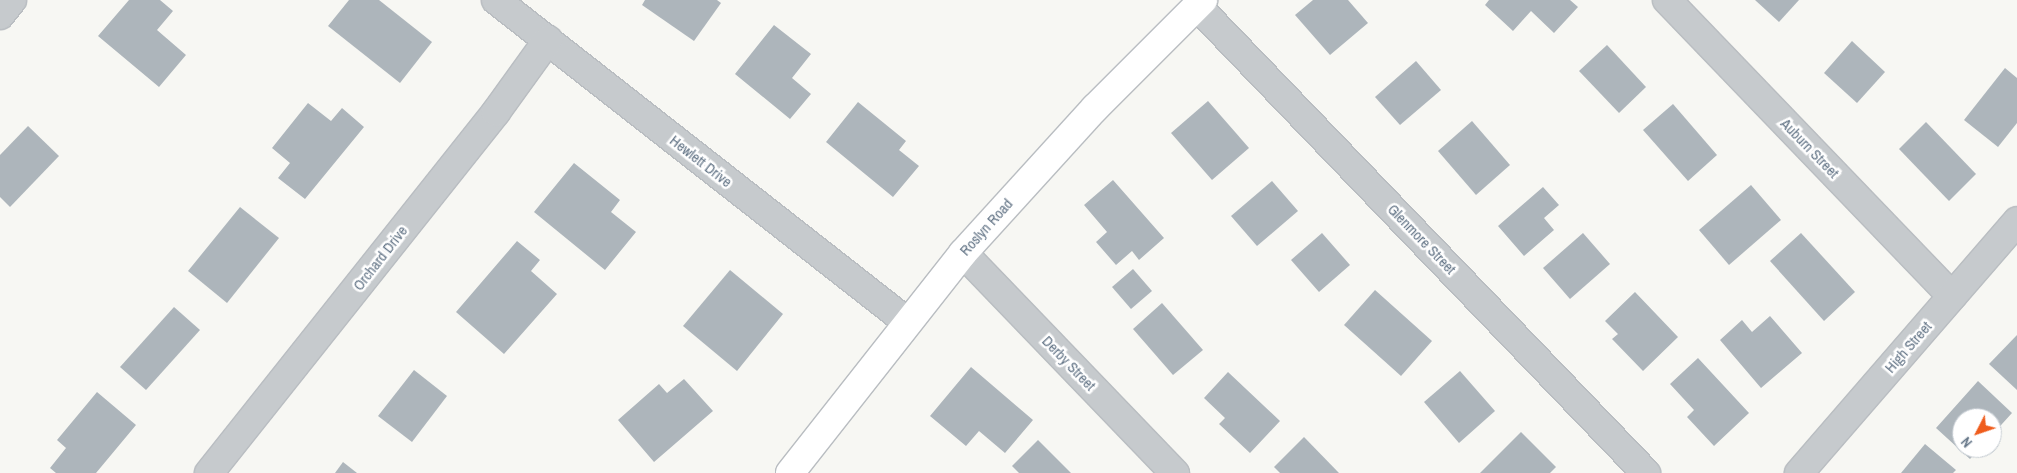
<!DOCTYPE html>
<style>
body{margin:0}
#map{position:relative;width:2017px;height:473px;overflow:hidden;background:#f7f7f3;font-family:"Archivo Narrow",sans-serif}
div>[style]{position:absolute}
[style*='--x']{left:calc(var(--x)*1px);top:calc(var(--y)*1px);width:calc(var(--w)*1px);rotate:calc(var(--a)*1deg)}
.building>*{inset:0;background:#adb5bb}
.roads{filter:drop-shadow(1px 0 #b9bdc1) drop-shadow(-1px 0 #b9bdc1) drop-shadow(0 1px #b9bdc1) drop-shadow(0 -1px #b9bdc1)}
.minor>*{height:28px;margin:-14px;padding:0 14px;transform-origin:14px;border-radius:14px;background:#c6cacd}
.major>*{height:28px;margin:-14px;padding:0 14px;transform-origin:14px;border-radius:14px;background:#fff}
span{translate:-50% -50%;white-space:nowrap;text-align:center;line-height:1.15;-webkit-text-stroke:5px #fff;paint-order:stroke}
.street-label{font-size:15px;color:#647587}
.north{position:absolute;left:1952px;top:408px;width:50px;height:50px;box-sizing:border-box;background:#fff;border:1px solid #c1c8cf;border-radius:50%;rotate:229deg;font-size:14px;font-weight:700;line-height:20px;text-align:center;color:#647587}
.north::after{content:'';display:block;margin:auto;width:18px;height:22px;background:#ef5c1c;clip-path:polygon(50% 0,100% 100%,50% 72%,0 100%)}
</style>
<div id="map">
<div class="building">
<i style="clip-path:polygon(129px 0,160px 0,173px 11px,157px 30px,186px 55px,159px 87px,98px 36px)"></i>
<i style="clip-path:polygon(349px 0,379px 0,432px 42px,400px 83px,328px 26px)"></i>
<i style="clip-path:polygon(645px 0,717px 0,721px 3px,694px 41px,642px 5px)"></i>
<i style="clip-path:polygon(1313px 0,1348px 0,1368px 23px,1330px 55px,1295px 15px)"></i>
<i style="clip-path:polygon(1489px 0,1570px 0,1578px 7px,1554px 33px,1531px 11px,1513px 31px,1485px 5px)"></i>
<i style="clip-path:polygon(1755px 0,1799px 0,1779px 22px)"></i>
<i style="clip-path:polygon(774px 25px,811px 54px,792px 78px,811px 94px,790px 119px,735px 74px)"></i>
<i style="clip-path:polygon(1852px 41px,1885px 72px,1857px 103px,1824px 73px)"></i>
<i style="clip-path:polygon(1607px 45px,1646px 87px,1619px 113px,1579px 71px)"></i>
<i style="clip-path:polygon(1416px 61px,1441px 90px,1400px 125px,1375px 97px)"></i>
<i style="clip-path:polygon(2005px 68px,2017px 78px,2017px 123px,1998px 147px,1964px 120px)"></i>
<i style="clip-path:polygon(1208px 101px,1249px 148px,1212px 180px,1171px 133px)"></i>
<i style="clip-path:polygon(858px 102px,906px 141px,899px 150px,919px 166px,893px 197px,826px 142px)"></i>
<i style="clip-path:polygon(308px 103px,331px 121px,342px 108px,364px 127px,305px 199px,278px 178px,290px 163px,272px 148px)"></i>
<i style="clip-path:polygon(1673px 104px,1717px 155px,1688px 181px,1643px 130px)"></i>
<i style="clip-path:polygon(1472px 121px,1510px 165px,1476px 195px,1438px 151px)"></i>
<i style="clip-path:polygon(1926px 122px,1976px 174px,1949px 201px,1899px 149px)"></i>
<i style="clip-path:polygon(28px 126px,59px 156px,10px 207px,0 197px,0 155px)"></i>
<i style="clip-path:polygon(574px 163px,620px 200px,611px 212px,636px 232px,605px 270px,534px 212px)"></i>
<i style="clip-path:polygon(1113px 180px,1164px 238px,1139px 260px,1132px 251px,1116px 265px,1096px 242px,1107px 232px,1084px 205px)"></i>
<i style="clip-path:polygon(1272px 181px,1298px 211px,1257px 246px,1231px 216px)"></i>
<i style="clip-path:polygon(1751px 185px,1781px 220px,1729px 265px,1699px 230px)"></i>
<i style="clip-path:polygon(1543px 187px,1559px 205px,1544px 218px,1554px 230px,1524px 256px,1498px 226px)"></i>
<i style="clip-path:polygon(240px 207px,279px 238px,227px 303px,188px 271px)"></i>
<i style="clip-path:polygon(1322px 233px,1350px 265px,1319px 292px,1291px 260px)"></i>
<i style="clip-path:polygon(1583px 233px,1610px 264px,1570px 299px,1543px 268px)"></i>
<i style="clip-path:polygon(1801px 233px,1855px 292px,1824px 321px,1770px 261px)"></i>
<i style="clip-path:polygon(517px 241px,540px 260px,531px 271px,557px 294px,504px 354px,456px 312px)"></i>
<i style="clip-path:polygon(1133px 269px,1152px 291px,1131px 309px,1112px 287px)"></i>
<i style="clip-path:polygon(730px 270px,783px 314px,737px 371px,683px 326px)"></i>
<i style="clip-path:polygon(1375px 290px,1432px 341px,1401px 376px,1344px 325px)"></i>
<i style="clip-path:polygon(1635px 292px,1678px 337px,1643px 371px,1612px 339px,1618px 334px,1605px 321px)"></i>
<i style="clip-path:polygon(1162px 303px,1203px 350px,1173px 375px,1133px 329px)"></i>
<i style="clip-path:polygon(174px 307px,200px 330px,146px 390px,120px 367px)"></i>
<i style="clip-path:polygon(1770px 316px,1802px 353px,1761px 388px,1720px 340px,1742px 320px,1752px 332px)"></i>
<i style="clip-path:polygon(2017px 335px,2017px 390px,1989px 364px)"></i>
<i style="clip-path:polygon(1698px 358px,1749px 413px,1714px 446px,1687px 417px,1694px 410px,1670px 384px)"></i>
<i style="clip-path:polygon(971px 367px,1033px 420px,1005px 453px,979px 431px,966px 446px,930px 416px)"></i>
<i style="clip-path:polygon(414px 370px,447px 396px,412px 442px,378px 416px)"></i>
<i style="clip-path:polygon(1460px 371px,1495px 411px,1459px 443px,1424px 402px)"></i>
<i style="clip-path:polygon(1228px 372px,1280px 421px,1250px 453px,1219px 424px,1225px 418px,1204px 398px)"></i>
<i style="clip-path:polygon(684px 379px,713px 411px,654px 462px,618px 420px,659px 384px,667px 393px)"></i>
<i style="clip-path:polygon(1978px 381px,2012px 413px,1992px 435px,1992px 418px,1962px 418px,1962px 448px,1980px 448px,1970px 459px,1936px 428px)"></i>
<i style="clip-path:polygon(97px 392px,136px 425px,96px 473px,56px 473px,50px 468px,66px 448px,57px 440px)"></i>
<i style="clip-path:polygon(1521px 432px,1556px 467px,1550px 473px,1480px 473px)"></i>
<i style="clip-path:polygon(1304px 437px,1339px 473px,1280px 473px,1274px 467px)"></i>
<i style="clip-path:polygon(1038px 440px,1071px 473px,1019px 473px,1012px 466px)"></i>
<i style="clip-path:polygon(1925px 444px,1956px 470px,1953px 473px,1901px 473px)"></i>
<i style="clip-path:polygon(343px 462px,357px 473px,335px 473px)"></i>
</div>
<div class="roads">
<div class="minor">
<i style="--x:496;--y:0;--w:521;--a:38.06"></i>
<i style="--x:1667;--y:0;--w:411;--a:46.1"></i>
<i style="--x:1197;--y:6;--w:648;--a:46.13"></i>
<i style="--x:0;--y:15;--w:19;--a:-51"></i>
<i style="--x:963;--y:253;--w:306;--a:46.1"></i>
<i style="--x:209;--y:473;--w:461;--a:-51.5"></i>
<i style="--x:496;--y:112;--w:89;--a:-54.2"></i>
<i style="--x:1799;--y:473;--w:333;--a:-49.1"></i>
</div>
<div class="major">
<i style="--x:790;--y:473;--w:280;--a:-51.8"></i>
<i style="--x:963;--y:253;--w:196;--a:-47.7"></i>
<i style="--x:1095;--y:108;--w:153;--a:-45"></i>
</div>
</div>
<div class="street-label">
<span style="left:1810px;top:148px;rotate:46deg">Auburn Street</span>
<span style="left:701px;top:161px;rotate:38deg">Hewlett Drive</span>
<span style="left:986px;top:227px;rotate:-48deg">Roslyn Road</span>
<span style="left:1422px;top:239px;rotate:46deg">Glenmore Street</span>
<span style="left:380px;top:258px;rotate:-52deg">Orchard Drive</span>
<span style="left:1908px;top:347px;rotate:-49deg">High Street</span>
<span style="left:1069px;top:363px;rotate:46deg">Derby Street</span>
</div>
<div class="north">N</div>
</div>
